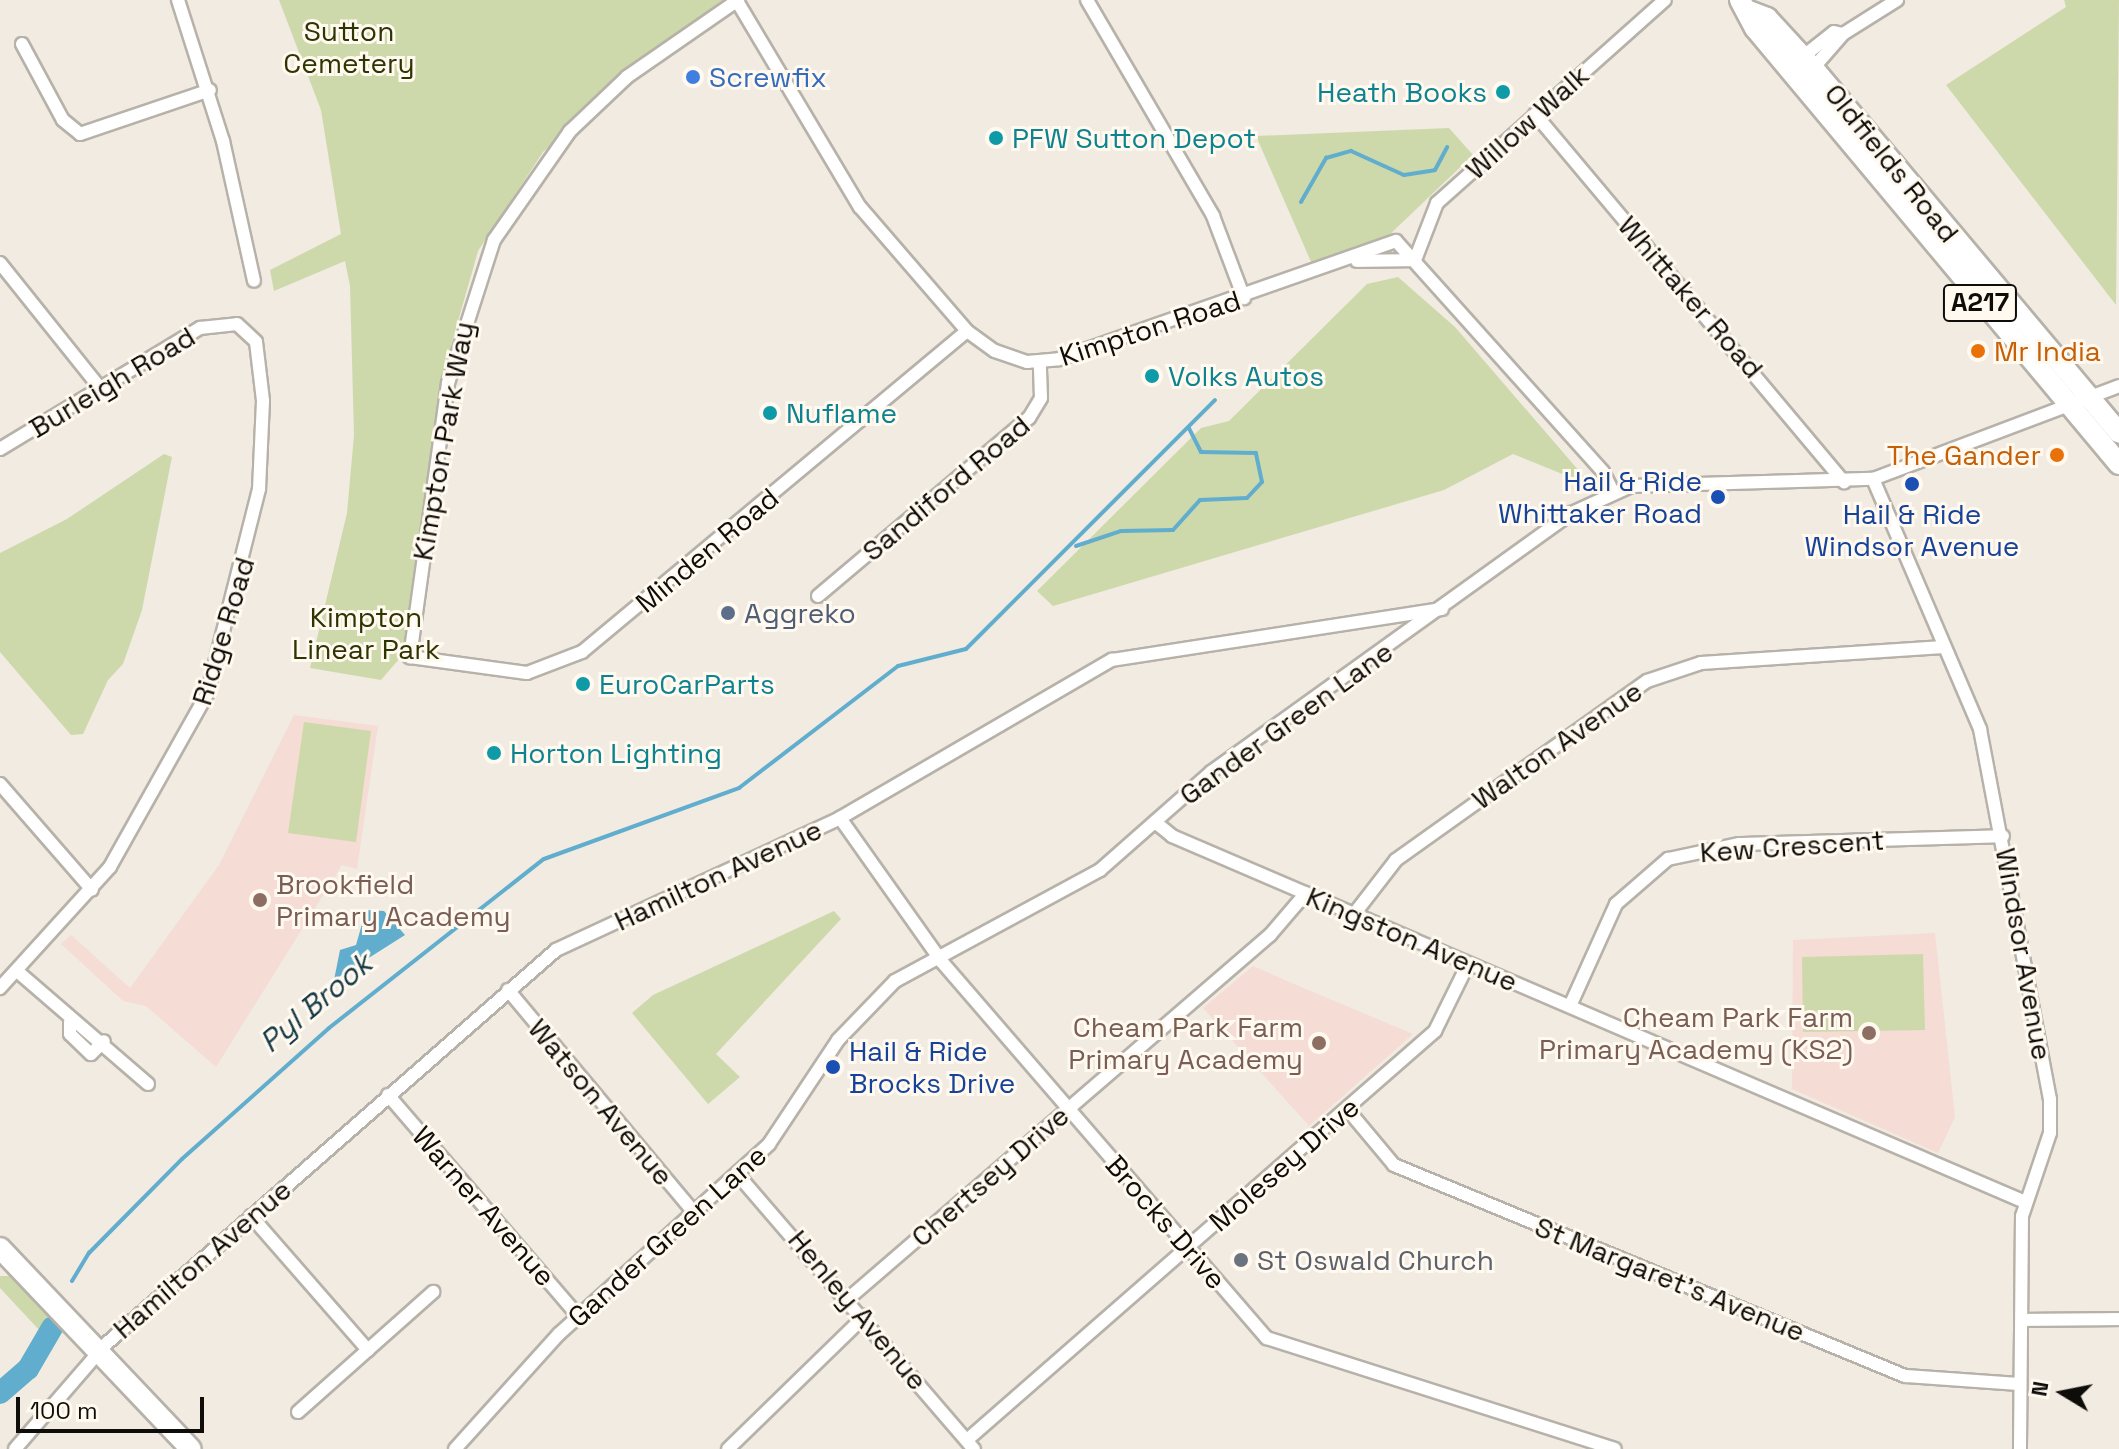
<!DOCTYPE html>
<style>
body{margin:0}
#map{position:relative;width:2119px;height:1449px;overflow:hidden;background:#f1ebe2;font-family:"Space Grotesk",sans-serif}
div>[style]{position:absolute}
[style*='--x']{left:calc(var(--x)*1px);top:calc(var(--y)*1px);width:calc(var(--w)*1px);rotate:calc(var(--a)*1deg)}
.education>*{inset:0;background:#f5dcd4}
.green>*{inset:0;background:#ced9ab}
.water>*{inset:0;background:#61adcd}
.stream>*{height:4px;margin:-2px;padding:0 2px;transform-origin:2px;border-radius:2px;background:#61adcd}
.river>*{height:22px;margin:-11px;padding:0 11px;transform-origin:11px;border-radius:11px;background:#61adcd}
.roads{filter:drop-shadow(2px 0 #b7b2a9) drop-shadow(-2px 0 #b7b2a9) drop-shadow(0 2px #b7b2a9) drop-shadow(0 -2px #b7b2a9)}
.minor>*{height:12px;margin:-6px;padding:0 6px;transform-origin:6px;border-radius:6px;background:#fff}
.highway>*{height:20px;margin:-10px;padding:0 10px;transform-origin:10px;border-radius:10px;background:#fff}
.dots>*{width:22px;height:22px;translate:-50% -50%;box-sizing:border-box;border:4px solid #fff9ef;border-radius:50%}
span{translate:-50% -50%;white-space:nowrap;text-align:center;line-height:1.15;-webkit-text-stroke:6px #fff9ef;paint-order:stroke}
.shield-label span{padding:2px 6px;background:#fff9ef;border:2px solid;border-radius:6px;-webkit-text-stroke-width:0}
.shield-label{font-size:26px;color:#0f0d0a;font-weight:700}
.park-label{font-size:28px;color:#2d3502}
.shop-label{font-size:28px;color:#366cbe}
.left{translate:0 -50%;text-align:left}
.culture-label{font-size:28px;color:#0d838f}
.right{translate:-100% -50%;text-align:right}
.street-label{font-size:28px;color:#0f0d0a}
.food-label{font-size:28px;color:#c56008}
.transit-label{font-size:28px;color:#164399}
.service-label{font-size:28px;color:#4e5e75}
.education-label{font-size:28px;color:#785e54}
.worship-label{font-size:28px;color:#5b616d}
.water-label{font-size:30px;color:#153946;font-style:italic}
.north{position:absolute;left:2023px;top:1353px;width:80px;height:80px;-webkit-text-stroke:6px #fff9ef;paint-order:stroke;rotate:280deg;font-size:22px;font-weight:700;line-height:32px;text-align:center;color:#0f0d0a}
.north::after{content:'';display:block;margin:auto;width:28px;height:36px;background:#0f0d0a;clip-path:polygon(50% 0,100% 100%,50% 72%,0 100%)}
.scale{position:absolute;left:16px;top:1397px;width:188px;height:36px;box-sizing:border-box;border:4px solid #0f0d0a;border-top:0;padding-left:10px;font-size:24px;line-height:28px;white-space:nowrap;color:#0f0d0a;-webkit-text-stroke:6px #fff9ef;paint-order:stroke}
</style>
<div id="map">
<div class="education">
<i style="clip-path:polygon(294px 715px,378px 726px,357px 869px,342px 865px,216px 1067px,146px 1006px,123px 1001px,61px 944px,71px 935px,130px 988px,219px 865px)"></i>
<i style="clip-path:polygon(1935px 933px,1955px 1117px,1938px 1153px,1792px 1089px,1793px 940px)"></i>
<i style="clip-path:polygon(1253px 966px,1294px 984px,1413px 1034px,1309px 1126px,1203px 1008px)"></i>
</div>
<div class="green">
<i style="clip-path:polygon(279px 0,732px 0,644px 59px,543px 152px,478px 251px,441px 381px,406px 651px,381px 680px,310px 668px,347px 513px,354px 435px,350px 286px,345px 261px,274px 291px,270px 270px,341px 234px,321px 110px)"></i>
<i style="clip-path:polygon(2064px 0,2119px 0,2116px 305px,1946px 85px,2066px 7px)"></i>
<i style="clip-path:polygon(1449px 128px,1473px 155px,1385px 239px,1312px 264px,1256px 136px)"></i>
<i style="clip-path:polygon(1398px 277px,1455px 327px,1592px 486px,1513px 454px,1444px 490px,1053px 606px,1037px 591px,1201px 428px,1229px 421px,1367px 284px)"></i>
<i style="clip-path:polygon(164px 454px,172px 457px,142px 610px,123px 664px,108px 680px,83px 734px,71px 735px,0 652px,0 553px,67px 519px)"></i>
<i style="clip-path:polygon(304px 722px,371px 731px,356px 842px,288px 833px)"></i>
<i style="clip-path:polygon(834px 911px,841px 919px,716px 1054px,740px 1077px,708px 1104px,632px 1013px,653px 995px)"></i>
<i style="clip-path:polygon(1923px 954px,1925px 1030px,1803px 1032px,1802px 957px)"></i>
<i style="clip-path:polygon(0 1276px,11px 1276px,51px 1318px,41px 1332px,0 1288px)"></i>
</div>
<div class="water">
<i style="clip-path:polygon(366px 910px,384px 911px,405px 935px,334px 980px,340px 950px,356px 945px)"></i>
</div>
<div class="stream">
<i style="--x:1301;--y:202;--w:51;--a:-60.4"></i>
<i style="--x:1326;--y:158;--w:26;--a:-16"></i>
<i style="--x:1351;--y:151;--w:58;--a:24.4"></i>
<i style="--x:1404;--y:175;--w:31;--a:-9"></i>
<i style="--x:1435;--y:170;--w:26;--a:-62"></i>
<i style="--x:1076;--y:546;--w:47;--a:-18.4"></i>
<i style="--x:1121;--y:531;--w:52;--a:-1.1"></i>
<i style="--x:1173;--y:530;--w:40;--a:-48"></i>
<i style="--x:1200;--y:500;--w:47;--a:-2.4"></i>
<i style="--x:1247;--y:498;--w:22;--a:-47"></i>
<i style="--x:1262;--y:482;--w:30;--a:-102"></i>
<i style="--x:1256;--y:453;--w:55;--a:-179"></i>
<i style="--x:1201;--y:452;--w:27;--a:-117"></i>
<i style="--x:72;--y:1281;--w:33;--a:-59"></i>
<i style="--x:89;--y:1253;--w:132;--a:-45.3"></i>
<i style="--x:182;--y:1159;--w:197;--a:-41.7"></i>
<i style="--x:329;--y:1028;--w:273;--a:-38.2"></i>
<i style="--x:544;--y:859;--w:208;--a:-20"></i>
<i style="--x:739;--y:788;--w:200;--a:-37.5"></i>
<i style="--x:898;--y:666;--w:70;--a:-14"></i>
<i style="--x:966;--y:649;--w:352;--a:-45"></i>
</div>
<div class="river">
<i style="--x:0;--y:1393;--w:37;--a:-41"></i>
<i style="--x:28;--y:1369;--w:48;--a:-59.7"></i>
</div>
<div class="roads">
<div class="minor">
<i style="--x:178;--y:0;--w:148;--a:72.3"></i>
<i style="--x:223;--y:141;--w:143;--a:77.5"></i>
<i style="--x:738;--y:0;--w:135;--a:145.3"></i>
<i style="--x:627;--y:77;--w:79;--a:136.5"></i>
<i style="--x:570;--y:131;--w:133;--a:124.9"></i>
<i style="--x:494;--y:240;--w:150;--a:107.8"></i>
<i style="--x:448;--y:383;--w:277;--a:97.9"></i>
<i style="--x:410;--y:657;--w:118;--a:7.8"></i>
<i style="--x:527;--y:673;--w:59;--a:-20.9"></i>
<i style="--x:582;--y:652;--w:501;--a:-39.82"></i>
<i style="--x:1087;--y:0;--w:250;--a:59.7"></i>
<i style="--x:1213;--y:216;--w:88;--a:69.3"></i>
<i style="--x:737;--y:1;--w:240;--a:59.2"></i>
<i style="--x:860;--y:207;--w:164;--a:49.2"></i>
<i style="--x:967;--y:331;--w:34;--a:36"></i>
<i style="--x:995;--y:351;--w:34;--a:19"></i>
<i style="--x:1027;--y:362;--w:32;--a:-5"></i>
<i style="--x:1059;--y:359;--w:357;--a:-19.3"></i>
<i style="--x:1396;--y:241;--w:310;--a:48.1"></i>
<i style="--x:1603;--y:472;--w:22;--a:63"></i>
<i style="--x:22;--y:44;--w:86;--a:61.7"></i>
<i style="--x:63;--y:120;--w:22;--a:39"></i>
<i style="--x:80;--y:134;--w:137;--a:-18.7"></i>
<i style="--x:1800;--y:59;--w:43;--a:-38.5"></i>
<i style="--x:1834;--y:32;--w:9;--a:13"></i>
<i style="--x:1843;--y:34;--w:64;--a:-32.2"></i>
<i style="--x:1809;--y:73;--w:52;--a:-48.9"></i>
<i style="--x:1535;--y:114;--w:481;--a:50"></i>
<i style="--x:1415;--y:260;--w:61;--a:-68.9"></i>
<i style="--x:1437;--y:203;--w:305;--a:-41.7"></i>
<i style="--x:1357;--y:261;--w:58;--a:-1"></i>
<i style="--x:0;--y:263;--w:161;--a:51.3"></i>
<i style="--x:0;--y:449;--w:234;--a:-31.2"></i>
<i style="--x:200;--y:328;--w:37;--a:-6"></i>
<i style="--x:237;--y:324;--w:26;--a:43"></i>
<i style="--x:256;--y:342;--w:59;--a:83.2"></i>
<i style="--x:263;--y:401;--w:88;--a:92.6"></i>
<i style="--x:259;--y:489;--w:211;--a:104.2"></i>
<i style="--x:207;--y:694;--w:198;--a:119.3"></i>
<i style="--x:110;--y:867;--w:164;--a:132.3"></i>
<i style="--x:1873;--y:479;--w:272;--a:66.8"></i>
<i style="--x:1980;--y:729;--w:377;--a:79.3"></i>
<i style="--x:2050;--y:1099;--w:34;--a:90"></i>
<i style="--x:2050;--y:1133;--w:88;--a:108.6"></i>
<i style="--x:2022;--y:1216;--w:233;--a:90.5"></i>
<i style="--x:818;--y:596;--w:276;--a:-40.2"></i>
<i style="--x:1029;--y:418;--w:23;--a:-59"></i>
<i style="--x:1041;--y:398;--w:35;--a:-92"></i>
<i style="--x:0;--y:784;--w:140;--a:49"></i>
<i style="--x:840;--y:818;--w:176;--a:54.7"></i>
<i style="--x:942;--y:962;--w:497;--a:49.2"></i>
<i style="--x:1267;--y:1338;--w:365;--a:17.7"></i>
<i style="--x:1155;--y:822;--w:22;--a:39"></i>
<i style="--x:1172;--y:836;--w:928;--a:23.22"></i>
<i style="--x:1355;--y:913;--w:67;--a:-52.3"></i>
<i style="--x:1396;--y:860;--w:308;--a:-35.5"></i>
<i style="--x:1647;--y:681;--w:57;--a:-18.4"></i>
<i style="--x:1701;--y:663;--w:243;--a:-3.8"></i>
<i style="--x:17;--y:971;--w:173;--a:40.8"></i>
<i style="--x:508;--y:990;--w:292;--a:50.1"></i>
<i style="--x:1570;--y:1006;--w:112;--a:-65.7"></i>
<i style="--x:1616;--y:904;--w:69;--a:-40.9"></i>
<i style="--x:1668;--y:859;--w:73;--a:-11.9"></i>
<i style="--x:1739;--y:844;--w:264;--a:-1.7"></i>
<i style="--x:70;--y:1022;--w:12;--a:90"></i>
<i style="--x:70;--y:1034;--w:29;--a:44"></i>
<i style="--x:91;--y:1054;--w:18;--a:-45"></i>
<i style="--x:388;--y:1095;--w:293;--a:49.3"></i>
<i style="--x:1348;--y:1110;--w:72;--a:50.1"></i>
<i style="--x:1394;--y:1165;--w:553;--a:22.44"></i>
<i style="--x:1905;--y:1376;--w:115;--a:4"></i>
<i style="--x:738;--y:1175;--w:362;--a:49.3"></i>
<i style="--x:251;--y:1216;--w:178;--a:48.9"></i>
<i style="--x:849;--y:1298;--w:556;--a:-40.77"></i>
<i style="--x:1270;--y:935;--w:55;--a:-49.4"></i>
<i style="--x:2022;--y:1320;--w:97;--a:-0.6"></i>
<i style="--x:298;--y:1412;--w:181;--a:-41.6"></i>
<i style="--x:967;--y:1440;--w:622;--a:-41.15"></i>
<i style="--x:1435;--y:1031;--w:75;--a:-63.8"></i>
<i style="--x:15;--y:1449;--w:139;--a:-49.1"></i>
<i style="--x:106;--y:1344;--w:598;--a:-41.2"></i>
<i style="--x:556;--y:950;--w:313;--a:-24.9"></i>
<i style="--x:840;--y:818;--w:315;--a:-30.2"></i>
<i style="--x:1112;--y:660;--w:334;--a:-8.8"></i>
<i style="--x:455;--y:1449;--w:155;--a:-47.9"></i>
<i style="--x:559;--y:1334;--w:283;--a:-42.1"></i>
<i style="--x:769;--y:1144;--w:125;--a:-56.4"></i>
<i style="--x:838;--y:1040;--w:82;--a:-46"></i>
<i style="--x:895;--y:981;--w:233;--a:-28.4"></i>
<i style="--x:1100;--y:870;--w:148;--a:-41.4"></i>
<i style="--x:1211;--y:772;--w:444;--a:-35.7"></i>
<i style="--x:1572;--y:513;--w:65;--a:-24.6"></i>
<i style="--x:1631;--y:486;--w:242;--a:-1.7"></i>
<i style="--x:1873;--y:479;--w:263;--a:-20.7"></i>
<i style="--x:728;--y:1449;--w:191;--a:-44.2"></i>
</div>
<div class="highway">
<i style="--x:1740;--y:0;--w:32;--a:62"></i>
<i style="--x:1755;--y:28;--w:568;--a:50.14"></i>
<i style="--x:1749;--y:11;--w:19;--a:21"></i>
<i style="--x:1767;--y:18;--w:68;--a:47.4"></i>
<i style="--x:1813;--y:68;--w:476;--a:50"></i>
<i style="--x:0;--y:1248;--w:277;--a:46.5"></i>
</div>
</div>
<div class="dots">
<i style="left:693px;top:77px;background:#3f7fe0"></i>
<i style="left:1503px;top:92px;background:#0f9aa8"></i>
<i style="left:996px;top:138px;background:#0f9aa8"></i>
<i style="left:1978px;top:351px;background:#e8710a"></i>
<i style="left:1152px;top:376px;background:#0f9aa8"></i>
<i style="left:770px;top:413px;background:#0f9aa8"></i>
<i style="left:2057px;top:455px;background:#e8710a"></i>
<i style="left:1912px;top:484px;background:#1a4fb4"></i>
<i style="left:1718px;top:497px;background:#1a4fb4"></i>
<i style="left:728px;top:613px;background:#5c6f8a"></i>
<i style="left:583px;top:684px;background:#0f9aa8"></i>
<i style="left:494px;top:753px;background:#0f9aa8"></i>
<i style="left:260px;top:900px;background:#8d6e63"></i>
<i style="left:1869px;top:1033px;background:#8d6e63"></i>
<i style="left:1319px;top:1043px;background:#8d6e63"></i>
<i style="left:833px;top:1067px;background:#1a4fb4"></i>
<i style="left:1241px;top:1260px;background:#6b7280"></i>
</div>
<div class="shield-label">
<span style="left:1980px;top:303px">A217</span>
</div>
<div class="park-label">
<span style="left:349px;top:47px">Sutton<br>Cemetery</span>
<span style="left:366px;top:633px">Kimpton<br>Linear Park</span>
</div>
<div class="shop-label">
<span class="left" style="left:709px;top:77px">Screwfix</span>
</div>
<div class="culture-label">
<span class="right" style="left:1487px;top:92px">Heath Books</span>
<span class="left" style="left:1012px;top:138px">PFW Sutton Depot</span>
<span class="left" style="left:1168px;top:376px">Volks Autos</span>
<span class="left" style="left:786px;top:413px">Nuflame</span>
<span class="left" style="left:599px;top:684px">EuroCarParts</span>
<span class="left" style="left:510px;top:753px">Horton Lighting</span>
</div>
<div class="street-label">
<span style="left:1527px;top:122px;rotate:-42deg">Willow Walk</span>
<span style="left:1892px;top:163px;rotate:51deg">Oldfields Road</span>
<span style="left:1691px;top:297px;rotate:49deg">Whittaker Road</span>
<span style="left:1150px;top:328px;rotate:-18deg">Kimpton Road</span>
<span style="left:112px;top:382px;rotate:-31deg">Burleigh Road</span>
<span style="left:443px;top:441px;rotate:-80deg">Kimpton Park Way</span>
<span style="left:946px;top:488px;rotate:-40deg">Sandiford Road</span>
<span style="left:707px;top:550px;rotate:-40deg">Minden Road</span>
<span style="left:223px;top:631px;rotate:-73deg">Ridge Road</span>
<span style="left:1286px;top:723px;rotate:-36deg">Gander Green Lane</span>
<span style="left:1557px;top:745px;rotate:-35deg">Walton Avenue</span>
<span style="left:1792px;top:846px;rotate:-4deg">Kew Crescent</span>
<span style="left:718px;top:875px;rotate:-25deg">Hamilton Avenue</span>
<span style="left:1412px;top:939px;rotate:23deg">Kingston Avenue</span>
<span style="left:2024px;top:954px;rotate:80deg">Windsor Avenue</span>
<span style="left:601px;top:1102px;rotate:50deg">Watson Avenue</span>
<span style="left:1284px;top:1164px;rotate:-41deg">Molesey Drive</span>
<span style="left:990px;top:1176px;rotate:-41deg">Chertsey Drive</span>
<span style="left:484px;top:1206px;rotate:49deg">Warner Avenue</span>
<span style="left:1166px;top:1222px;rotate:49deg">Brocks Drive</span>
<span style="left:667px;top:1236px;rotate:-42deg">Gander Green Lane</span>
<span style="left:202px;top:1259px;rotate:-41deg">Hamilton Avenue</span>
<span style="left:1670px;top:1279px;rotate:22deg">St Margaret's Avenue</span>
<span style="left:858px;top:1310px;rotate:50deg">Henley Avenue</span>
</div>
<div class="food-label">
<span class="left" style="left:1994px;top:351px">Mr India</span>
<span class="right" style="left:2041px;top:455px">The Gander</span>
</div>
<div class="transit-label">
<span class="right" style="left:1702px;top:497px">Hail &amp; Ride<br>Whittaker Road</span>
<span style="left:1912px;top:530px">Hail &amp; Ride<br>Windsor Avenue</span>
<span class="left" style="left:849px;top:1067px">Hail &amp; Ride<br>Brocks Drive</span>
</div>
<div class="service-label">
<span class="left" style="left:744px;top:613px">Aggreko</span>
</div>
<div class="education-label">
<span class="left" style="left:276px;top:900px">Brookfield<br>Primary Academy</span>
<span class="right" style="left:1853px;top:1033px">Cheam Park Farm<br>Primary Academy (KS2)</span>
<span class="right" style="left:1303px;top:1043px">Cheam Park Farm<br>Primary Academy</span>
</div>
<div class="worship-label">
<span class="left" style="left:1257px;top:1260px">St Oswald Church</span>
</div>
<div class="water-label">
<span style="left:316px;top:1003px;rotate:-40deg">Pyl Brook</span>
</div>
<div class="north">N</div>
<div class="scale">100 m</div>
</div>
